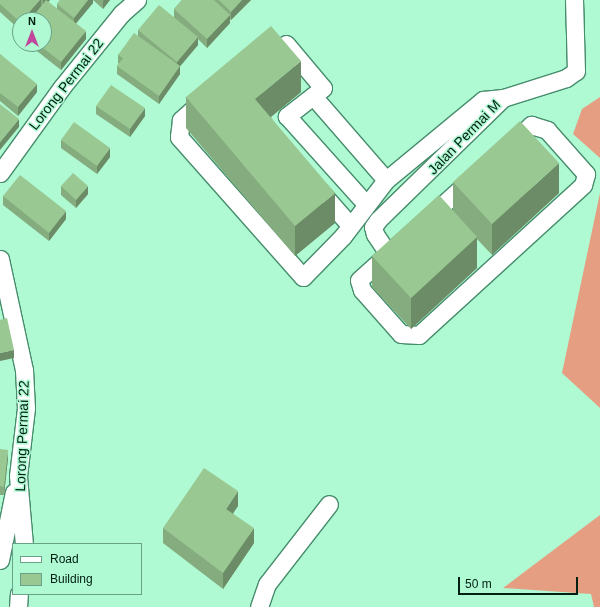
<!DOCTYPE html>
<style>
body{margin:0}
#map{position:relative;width:600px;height:607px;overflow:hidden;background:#aff9d3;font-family:Arial,sans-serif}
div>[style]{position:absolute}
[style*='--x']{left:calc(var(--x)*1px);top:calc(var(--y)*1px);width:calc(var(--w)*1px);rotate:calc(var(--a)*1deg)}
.forest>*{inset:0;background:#e69e83}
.roads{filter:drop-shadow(1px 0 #468d6c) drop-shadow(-1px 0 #468d6c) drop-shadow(0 1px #468d6c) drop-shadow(0 -1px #468d6c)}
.minor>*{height:17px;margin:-8.5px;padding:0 8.5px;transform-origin:8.5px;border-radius:8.5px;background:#fff}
.wall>*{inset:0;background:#84ac7e}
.shaded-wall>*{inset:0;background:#6b8c66}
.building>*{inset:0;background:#99c892}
span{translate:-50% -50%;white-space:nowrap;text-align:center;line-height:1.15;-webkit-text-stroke:3px #aff9d3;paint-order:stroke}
.street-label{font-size:14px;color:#011f12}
.legend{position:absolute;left:12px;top:543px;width:130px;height:52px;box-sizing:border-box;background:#aff9d3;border:1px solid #69a286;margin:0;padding:5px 7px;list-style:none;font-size:12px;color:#011f12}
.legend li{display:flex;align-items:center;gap:8px;height:20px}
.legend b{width:20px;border:1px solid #69a286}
.north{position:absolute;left:12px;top:12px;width:40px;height:40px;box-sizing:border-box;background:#aff9d3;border:1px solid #69a286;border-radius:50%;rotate:0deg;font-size:11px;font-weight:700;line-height:16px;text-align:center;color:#011f12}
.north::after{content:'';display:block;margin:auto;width:14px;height:18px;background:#bf469a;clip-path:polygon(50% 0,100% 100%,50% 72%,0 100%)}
.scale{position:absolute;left:458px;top:577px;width:120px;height:18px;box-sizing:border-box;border:2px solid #011f12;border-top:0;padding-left:5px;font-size:12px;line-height:14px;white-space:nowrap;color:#011f12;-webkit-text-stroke:3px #aff9d3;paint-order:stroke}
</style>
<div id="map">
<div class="forest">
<i style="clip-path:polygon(600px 97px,600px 158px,573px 134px,582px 109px)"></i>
<i style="clip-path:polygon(600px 193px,600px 408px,562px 373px)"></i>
<i style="clip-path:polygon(600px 515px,600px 607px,594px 607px,591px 594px,503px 588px)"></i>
</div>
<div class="roads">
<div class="minor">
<i style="--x:286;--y:44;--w:57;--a:49.9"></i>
<i style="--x:323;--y:88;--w:46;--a:142.1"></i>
<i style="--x:287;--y:116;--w:118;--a:48.1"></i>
<i style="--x:313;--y:96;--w:111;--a:49"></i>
<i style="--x:203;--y:100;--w:30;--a:138"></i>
<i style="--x:181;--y:120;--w:17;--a:97"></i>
<i style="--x:179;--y:137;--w:187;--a:48.5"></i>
<i style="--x:303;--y:277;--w:57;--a:-45.7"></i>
<i style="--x:343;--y:236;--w:71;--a:-52.5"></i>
<i style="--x:386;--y:180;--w:126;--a:-39.5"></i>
<i style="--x:483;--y:100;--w:20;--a:-6"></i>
<i style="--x:531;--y:125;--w:17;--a:17"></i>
<i style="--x:547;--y:130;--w:59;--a:48.4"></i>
<i style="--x:586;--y:174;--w:11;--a:105"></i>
<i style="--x:583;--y:185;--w:222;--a:137.6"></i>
<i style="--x:419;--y:335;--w:18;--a:-177"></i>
<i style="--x:401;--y:334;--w:59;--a:-131.6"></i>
<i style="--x:362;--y:290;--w:10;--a:-107"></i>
<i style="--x:359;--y:280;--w:232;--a:-42"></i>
<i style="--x:0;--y:173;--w:106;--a:-54.2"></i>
<i style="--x:62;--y:87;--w:95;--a:-51"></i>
<i style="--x:122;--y:13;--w:20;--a:-41"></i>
<i style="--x:320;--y:191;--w:44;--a:48.7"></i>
<i style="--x:387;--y:252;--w:22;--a:-124"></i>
<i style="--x:375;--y:234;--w:7;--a:-106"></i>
<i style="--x:373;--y:227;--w:9;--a:-54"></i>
<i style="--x:378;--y:220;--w:175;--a:-44.3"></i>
<i style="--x:503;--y:98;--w:66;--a:-17.6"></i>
<i style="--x:566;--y:78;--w:12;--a:-35"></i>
<i style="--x:576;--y:71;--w:71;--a:-91.6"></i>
<i style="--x:0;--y:259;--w:114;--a:77.8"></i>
<i style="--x:24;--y:370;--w:38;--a:87"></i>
<i style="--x:26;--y:408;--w:68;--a:96.7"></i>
<i style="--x:18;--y:476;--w:68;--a:85"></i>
<i style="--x:0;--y:560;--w:69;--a:-78.4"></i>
<i style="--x:18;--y:607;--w:13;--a:-86"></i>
<i style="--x:259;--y:607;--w:24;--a:-71"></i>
<i style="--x:267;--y:584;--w:101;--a:-52.2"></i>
</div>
</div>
<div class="wall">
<i style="clip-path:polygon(0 0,50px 0,48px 2px,57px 9px,57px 4px,60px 0,110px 0,103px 9px,93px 0,93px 3px,76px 23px,86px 39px,61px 70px,28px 44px,44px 44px,34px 15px,30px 20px,20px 20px,20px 30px,0 12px)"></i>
<i style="clip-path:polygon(182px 0,251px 0,231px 20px,230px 19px,230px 23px,207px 48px,198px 39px,198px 45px,180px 66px,180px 74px,159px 104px,117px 74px,117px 66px,119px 64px,118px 63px,118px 55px,138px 36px,138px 30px,174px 17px,174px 9px)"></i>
<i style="clip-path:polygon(0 54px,37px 92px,18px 116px,0 101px)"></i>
<i style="clip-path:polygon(301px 92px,271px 117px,335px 223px,295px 256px,186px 128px,186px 97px)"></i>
<i style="clip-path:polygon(96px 106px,145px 116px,130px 137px,96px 114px)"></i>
<i style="clip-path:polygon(61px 140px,110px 157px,97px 174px,61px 148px)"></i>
<i style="clip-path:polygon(453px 182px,559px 193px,492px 255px,477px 239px,477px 268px,411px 329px,372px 287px,372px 256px,453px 211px)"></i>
<i style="clip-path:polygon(61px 186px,88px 194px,76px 208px,61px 195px)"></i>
<i style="clip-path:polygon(3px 196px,66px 219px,49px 241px,3px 205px)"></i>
<i style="clip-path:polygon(0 449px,8px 458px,4px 495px,0 495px)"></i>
<i style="clip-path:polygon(238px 506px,233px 513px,254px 543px,223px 589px,163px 543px,163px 528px)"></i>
</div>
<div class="shaded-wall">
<i style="clip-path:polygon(40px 0,41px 0,41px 7px,30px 20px,22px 20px)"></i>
<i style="clip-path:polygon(43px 0,50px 0,43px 7px)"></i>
<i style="clip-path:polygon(88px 0,93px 0,93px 3px,74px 26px,74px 18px)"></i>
<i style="clip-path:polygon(104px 0,110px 0,103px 9px,103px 1px)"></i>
<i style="clip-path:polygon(242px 0,251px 0,231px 20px,231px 12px)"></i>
<i style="clip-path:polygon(230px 15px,230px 23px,207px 48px,207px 39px)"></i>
<i style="clip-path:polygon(86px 31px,86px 39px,61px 70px,61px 62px)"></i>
<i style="clip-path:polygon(198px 37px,198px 45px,177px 70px,177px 62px)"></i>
<i style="clip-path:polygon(301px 61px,301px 92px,255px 130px,255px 99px)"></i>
<i style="clip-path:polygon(180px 66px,180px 74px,159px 104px,159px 96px)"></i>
<i style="clip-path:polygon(37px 84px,37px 92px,18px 116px,18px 107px)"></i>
<i style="clip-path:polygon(145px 108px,145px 116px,130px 137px,130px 129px)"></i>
<i style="clip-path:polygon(19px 119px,19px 127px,0 150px,0 142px)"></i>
<i style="clip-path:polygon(110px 148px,110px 157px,97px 174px,97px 166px)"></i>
<i style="clip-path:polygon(559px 163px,559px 193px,492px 255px,492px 224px)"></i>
<i style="clip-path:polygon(88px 186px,88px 194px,76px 208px,76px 200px)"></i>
<i style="clip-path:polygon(335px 193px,335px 223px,295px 256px,295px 226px)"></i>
<i style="clip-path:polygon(66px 211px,66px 219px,49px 241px,49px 233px)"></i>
<i style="clip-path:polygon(477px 237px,477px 268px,411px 329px,411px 298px)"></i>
<i style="clip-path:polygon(14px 350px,14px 358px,0 361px,0 353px)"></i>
<i style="clip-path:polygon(8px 450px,8px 458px,4px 495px,4px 487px)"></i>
<i style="clip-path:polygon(238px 491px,238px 506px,226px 524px,226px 509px)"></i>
<i style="clip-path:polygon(254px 528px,254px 543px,223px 589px,223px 573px)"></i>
</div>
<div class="building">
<i style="clip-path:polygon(0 0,40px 0,22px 20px,20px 20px,20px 22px,0 4px)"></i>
<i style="clip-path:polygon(46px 0,86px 31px,61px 62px,38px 44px,44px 44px,44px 20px,30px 20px)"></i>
<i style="clip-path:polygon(60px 0,88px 0,74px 18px,57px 4px)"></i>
<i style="clip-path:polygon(182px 0,214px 0,230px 15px,207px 39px,174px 9px)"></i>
<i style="clip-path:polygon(219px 0,242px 0,231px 12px)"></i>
<i style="clip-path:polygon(159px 5px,198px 37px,177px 62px,138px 30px)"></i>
<i style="clip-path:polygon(271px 26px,301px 61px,255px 99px,335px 193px,295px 226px,186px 97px)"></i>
<i style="clip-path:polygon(134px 33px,180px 66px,159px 96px,117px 66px,123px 58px,118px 55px)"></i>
<i style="clip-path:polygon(0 54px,37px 84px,18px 107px,0 93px)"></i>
<i style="clip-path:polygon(111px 85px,145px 108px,130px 129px,96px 106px)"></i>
<i style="clip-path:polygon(0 104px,19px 119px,0 142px)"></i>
<i style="clip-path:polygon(520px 121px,559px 163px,492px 224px,453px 182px)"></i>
<i style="clip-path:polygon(74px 122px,110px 148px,97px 166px,61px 140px)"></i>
<i style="clip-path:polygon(73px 173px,88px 186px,76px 200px,61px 186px)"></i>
<i style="clip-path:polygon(20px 175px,66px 211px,49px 233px,3px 196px)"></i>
<i style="clip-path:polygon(439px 195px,477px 237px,411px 298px,372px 256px)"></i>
<i style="clip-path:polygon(7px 318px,14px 350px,0 353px,0 320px)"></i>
<i style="clip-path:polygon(0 449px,8px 450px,4px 487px,0 486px)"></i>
<i style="clip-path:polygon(204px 468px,238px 491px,226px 509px,254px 528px,223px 573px,163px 528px)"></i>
</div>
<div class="street-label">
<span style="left:66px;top:84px;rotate:-52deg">Lorong Permai 22</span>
<span style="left:464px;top:137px;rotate:-46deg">Jalan Permai M</span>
<span style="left:22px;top:436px;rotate:-88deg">Lorong Permai 22</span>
</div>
<ul class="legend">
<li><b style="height:5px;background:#fff"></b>Road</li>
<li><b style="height:11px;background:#99c892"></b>Building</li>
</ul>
<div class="north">N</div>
<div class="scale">50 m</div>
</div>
